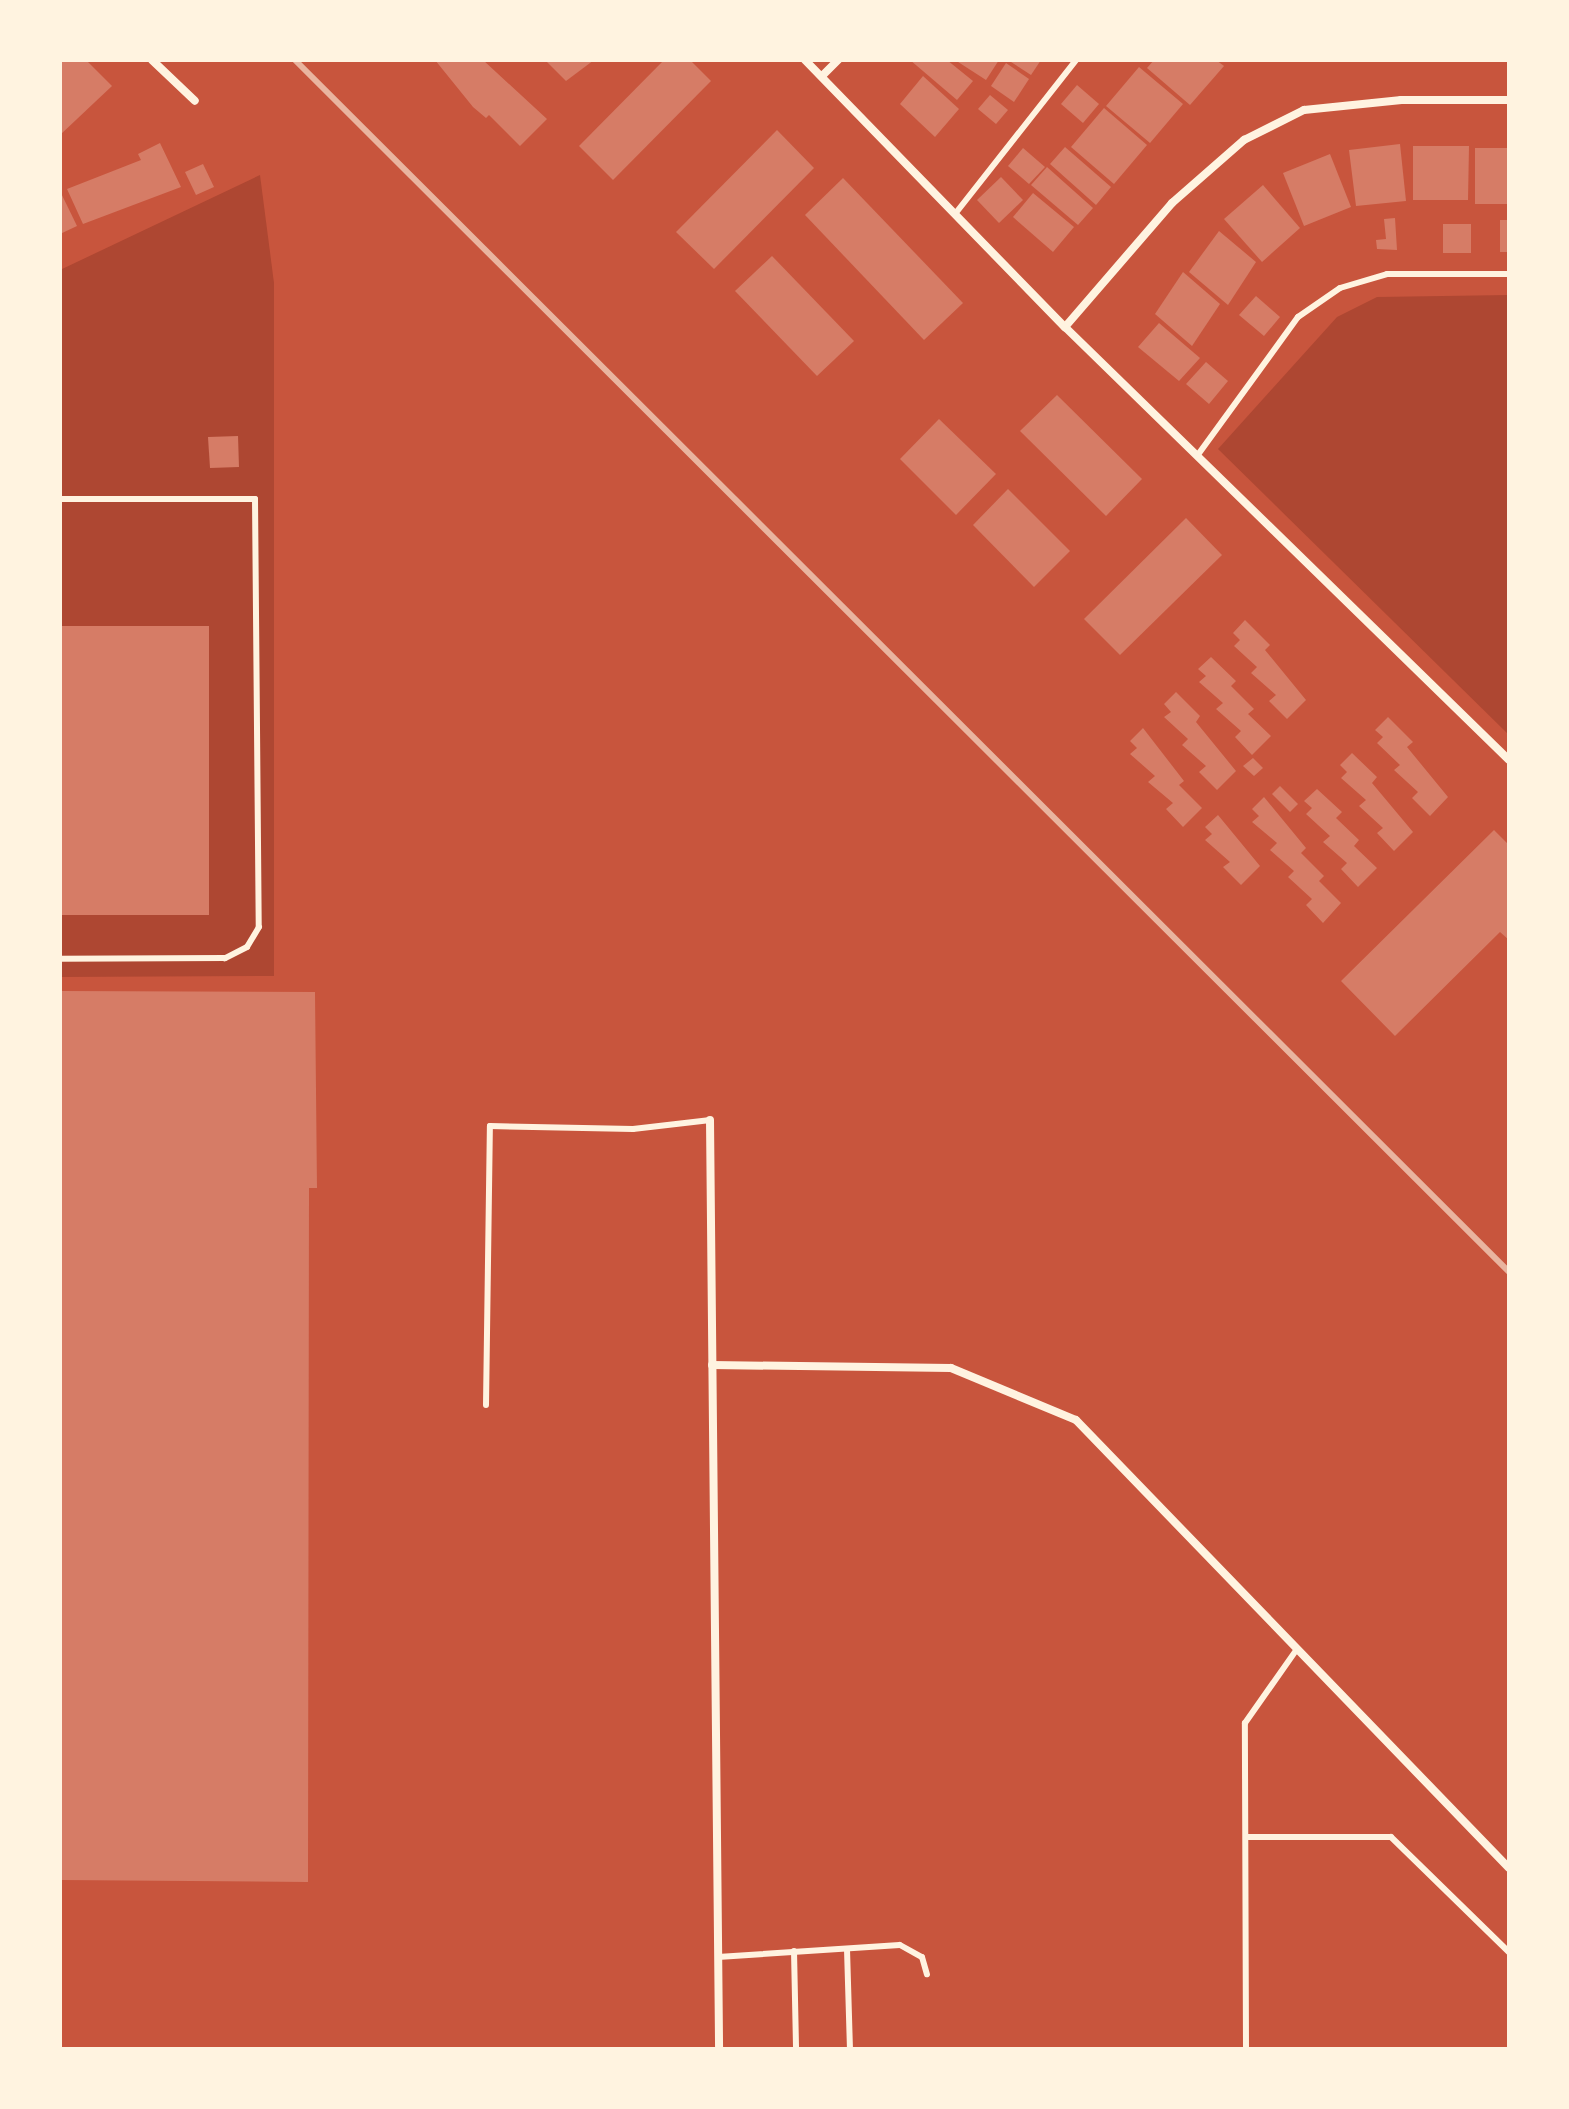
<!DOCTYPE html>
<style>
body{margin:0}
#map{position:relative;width:1569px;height:2109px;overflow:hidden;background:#c8553d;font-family:Arial,sans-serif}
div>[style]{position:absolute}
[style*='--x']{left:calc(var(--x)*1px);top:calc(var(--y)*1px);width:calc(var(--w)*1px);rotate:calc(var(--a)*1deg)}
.green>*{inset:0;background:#ae4732}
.building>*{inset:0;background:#d67c66}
.service>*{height:6px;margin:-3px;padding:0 3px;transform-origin:3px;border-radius:3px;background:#fff3e0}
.minor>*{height:8px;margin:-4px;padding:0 4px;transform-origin:4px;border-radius:4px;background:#fff3e0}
.rail>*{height:6px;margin:-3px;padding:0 3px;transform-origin:3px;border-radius:3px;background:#e9b49f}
span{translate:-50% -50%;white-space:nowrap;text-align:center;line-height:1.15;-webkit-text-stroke:6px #fff3e0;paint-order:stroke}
.frame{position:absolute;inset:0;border:62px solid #fff3e0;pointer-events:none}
</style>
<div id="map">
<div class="green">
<i style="clip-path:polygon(260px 175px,274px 283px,274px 976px,60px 977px,60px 270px)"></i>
<i style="clip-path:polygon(1509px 295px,1509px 735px,1218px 449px,1337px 317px,1377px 297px)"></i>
</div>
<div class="building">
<i style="clip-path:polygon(60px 60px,86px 60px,112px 86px,60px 135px)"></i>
<i style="clip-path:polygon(435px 60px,483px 60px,547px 119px,520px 146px,489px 115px,486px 118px,473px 107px)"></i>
<i style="clip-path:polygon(545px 60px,594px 60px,566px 81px)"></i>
<i style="clip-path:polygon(664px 60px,690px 60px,711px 81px,613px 180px,579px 146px)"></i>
<i style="clip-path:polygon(910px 60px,947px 60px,973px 81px,957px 100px)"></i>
<i style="clip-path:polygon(955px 60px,999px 60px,986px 80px)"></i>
<i style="clip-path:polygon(1008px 60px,1041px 60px,1031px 75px)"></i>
<i style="clip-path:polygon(1154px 60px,1216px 60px,1224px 66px,1190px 105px,1147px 68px)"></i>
<i style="clip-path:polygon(1006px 63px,1029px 79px,1014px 102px,991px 86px)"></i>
<i style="clip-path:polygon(1139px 67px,1183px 104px,1150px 143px,1106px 106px)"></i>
<i style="clip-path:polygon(923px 76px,959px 109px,935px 137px,900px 104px)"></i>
<i style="clip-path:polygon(1077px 85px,1099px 104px,1083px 123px,1061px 104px)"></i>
<i style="clip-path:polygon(990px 95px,1008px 110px,996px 124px,978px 109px)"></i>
<i style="clip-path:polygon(1104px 108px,1147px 145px,1114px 184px,1071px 147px)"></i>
<i style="clip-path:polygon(777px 130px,814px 168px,714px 269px,676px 232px)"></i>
<i style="clip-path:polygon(160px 143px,181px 187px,83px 224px,67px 189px,141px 160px,138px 154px)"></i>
<i style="clip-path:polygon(1400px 144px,1406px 201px,1356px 206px,1349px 150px)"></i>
<i style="clip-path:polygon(1413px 146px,1469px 146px,1468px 200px,1413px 200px)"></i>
<i style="clip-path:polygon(1065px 147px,1111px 187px,1096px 205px,1050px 164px)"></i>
<i style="clip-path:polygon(1023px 148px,1045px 167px,1029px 184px,1008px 166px)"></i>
<i style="clip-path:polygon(1475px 148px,1509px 148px,1509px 204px,1475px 204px)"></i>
<i style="clip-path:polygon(1330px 154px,1351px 207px,1304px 226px,1283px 173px)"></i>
<i style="clip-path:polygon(203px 164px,214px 187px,196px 195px,185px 172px)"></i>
<i style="clip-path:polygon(1047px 167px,1093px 208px,1078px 225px,1031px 185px)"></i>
<i style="clip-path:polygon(1001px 177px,1023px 200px,999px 223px,977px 200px)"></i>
<i style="clip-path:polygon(843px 178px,963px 303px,924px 340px,805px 215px)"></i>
<i style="clip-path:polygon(1263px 185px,1300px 228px,1262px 262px,1224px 219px)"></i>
<i style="clip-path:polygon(60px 191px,77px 226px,60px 234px)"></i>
<i style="clip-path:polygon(1033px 193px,1074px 227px,1053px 252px,1013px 217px)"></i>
<i style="clip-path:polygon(1395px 218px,1397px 250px,1377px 249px,1376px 240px,1386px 239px,1384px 219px)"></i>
<i style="clip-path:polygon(1500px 220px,1509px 220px,1509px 252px,1500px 252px)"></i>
<i style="clip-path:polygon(1443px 224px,1471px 224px,1471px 253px,1443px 253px)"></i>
<i style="clip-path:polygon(1219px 231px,1256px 262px,1228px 305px,1189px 272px)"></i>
<i style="clip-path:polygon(772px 256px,854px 341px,817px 376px,735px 291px)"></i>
<i style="clip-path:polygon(1183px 272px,1220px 304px,1192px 346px,1155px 314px)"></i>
<i style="clip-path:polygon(1256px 296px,1280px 317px,1264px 336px,1239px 315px)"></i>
<i style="clip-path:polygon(1159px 323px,1200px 358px,1179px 381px,1138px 347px)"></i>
<i style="clip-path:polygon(1206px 362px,1228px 381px,1209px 404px,1186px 384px)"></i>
<i style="clip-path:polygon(1057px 395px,1142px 479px,1106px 516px,1020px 431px)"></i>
<i style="clip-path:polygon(939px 419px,996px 474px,956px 515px,900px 459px)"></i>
<i style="clip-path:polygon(238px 436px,239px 467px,210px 468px,208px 437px)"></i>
<i style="clip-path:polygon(1008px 489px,1070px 551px,1034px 587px,973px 525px)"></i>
<i style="clip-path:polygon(1186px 518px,1222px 555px,1120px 655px,1084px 619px)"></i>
<i style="clip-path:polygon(1245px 620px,1270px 645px,1265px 650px,1306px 700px,1287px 719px,1269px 701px,1276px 695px,1251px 673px,1257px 667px,1234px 646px,1240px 640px,1233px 633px)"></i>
<i style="clip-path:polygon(60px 626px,209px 626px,209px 915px,60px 915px)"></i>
<i style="clip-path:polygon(1211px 657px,1236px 681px,1231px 686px,1254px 709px,1248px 714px,1271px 736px,1252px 755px,1235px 737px,1241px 731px,1216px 709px,1223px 703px,1199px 682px,1206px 676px,1198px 669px)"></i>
<i style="clip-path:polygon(1176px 692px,1200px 716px,1196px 722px,1236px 771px,1217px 790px,1199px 772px,1206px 766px,1182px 745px,1188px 739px,1164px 717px,1171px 712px,1164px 704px)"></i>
<i style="clip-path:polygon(1388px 717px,1413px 742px,1407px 747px,1448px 797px,1430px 816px,1412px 798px,1418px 792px,1394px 770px,1400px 765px,1377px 743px,1383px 737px,1375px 730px)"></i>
<i style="clip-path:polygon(1143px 728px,1184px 781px,1179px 785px,1202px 808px,1183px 827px,1166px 809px,1173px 803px,1148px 782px,1155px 776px,1130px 754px,1137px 748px,1130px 741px)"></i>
<i style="clip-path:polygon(1352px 753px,1377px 777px,1372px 783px,1413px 832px,1394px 851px,1377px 833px,1383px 828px,1359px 806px,1366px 800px,1341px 778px,1347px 772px,1340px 765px)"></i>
<i style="clip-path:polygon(1253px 758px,1263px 768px,1254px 776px,1243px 766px)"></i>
<i style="clip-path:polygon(1280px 786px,1298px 804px,1290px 812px,1272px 794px)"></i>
<i style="clip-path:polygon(1317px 789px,1342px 812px,1336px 818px,1359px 840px,1354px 846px,1377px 868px,1358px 887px,1341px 869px,1347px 863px,1323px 842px,1330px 836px,1306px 814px,1312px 808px,1304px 801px)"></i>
<i style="clip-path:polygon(1264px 797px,1306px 848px,1301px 853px,1324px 876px,1319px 881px,1341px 903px,1323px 923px,1306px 905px,1312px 899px,1288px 877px,1294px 871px,1270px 850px,1277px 843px,1252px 822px,1259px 816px,1252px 809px)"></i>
<i style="clip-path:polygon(1218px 815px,1260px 866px,1241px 885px,1223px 867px,1230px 862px,1205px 840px,1212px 834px,1205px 827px)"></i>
<i style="clip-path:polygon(1494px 830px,1509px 845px,1509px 940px,1500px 932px,1395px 1036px,1341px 981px)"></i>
<i style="clip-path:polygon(60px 991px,315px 992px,317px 1188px,309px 1188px,308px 1882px,60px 1880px)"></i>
</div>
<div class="service">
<i style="--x:955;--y:214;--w:196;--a:-51.8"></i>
<i style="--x:1197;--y:456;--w:172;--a:-54"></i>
<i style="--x:1298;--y:317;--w:51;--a:-34.6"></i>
<i style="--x:1340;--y:288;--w:49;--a:-16.6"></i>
<i style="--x:1387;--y:274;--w:122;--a:0"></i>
<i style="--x:60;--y:499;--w:195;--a:0"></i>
<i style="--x:255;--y:499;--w:428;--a:89.5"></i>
<i style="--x:259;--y:927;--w:23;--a:121"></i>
<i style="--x:247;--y:947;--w:25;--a:153"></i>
<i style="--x:225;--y:958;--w:165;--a:179.7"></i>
<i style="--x:486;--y:1405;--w:279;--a:-89.2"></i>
<i style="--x:490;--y:1126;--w:143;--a:1.2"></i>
<i style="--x:633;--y:1129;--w:78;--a:-6.7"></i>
<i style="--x:1246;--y:1837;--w:145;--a:0"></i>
<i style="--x:1391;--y:1837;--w:165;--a:44.3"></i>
<i style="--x:847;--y:1949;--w:100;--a:88.3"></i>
<i style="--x:794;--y:1951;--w:98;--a:88.8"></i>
<i style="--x:718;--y:1957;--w:182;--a:-3.8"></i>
<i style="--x:900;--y:1945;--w:25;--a:29"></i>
<i style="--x:922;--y:1957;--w:18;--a:74"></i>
<i style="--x:1246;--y:2049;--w:326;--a:-90.2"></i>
<i style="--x:1245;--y:1723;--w:90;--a:-54.9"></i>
</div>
<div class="minor">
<i style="--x:152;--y:60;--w:59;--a:43.6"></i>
<i style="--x:805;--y:60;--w:373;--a:45.8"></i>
<i style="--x:1065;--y:327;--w:620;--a:44.28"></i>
<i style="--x:822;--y:76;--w:23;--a:-45"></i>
<i style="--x:1065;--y:327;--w:164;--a:-49.2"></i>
<i style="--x:1172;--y:203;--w:96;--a:-41.2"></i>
<i style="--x:1244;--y:140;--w:67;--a:-26.6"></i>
<i style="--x:1304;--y:110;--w:98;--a:-5.9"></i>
<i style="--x:1401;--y:100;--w:108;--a:0"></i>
<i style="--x:710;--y:1120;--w:929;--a:89.44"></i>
<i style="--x:712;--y:1365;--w:239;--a:0.7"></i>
<i style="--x:951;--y:1368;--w:135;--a:22.6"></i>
<i style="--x:1076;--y:1420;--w:623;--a:45.98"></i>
</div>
<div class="rail">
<i style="--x:295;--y:60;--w:1715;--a:44.95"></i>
</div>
<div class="frame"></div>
</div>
